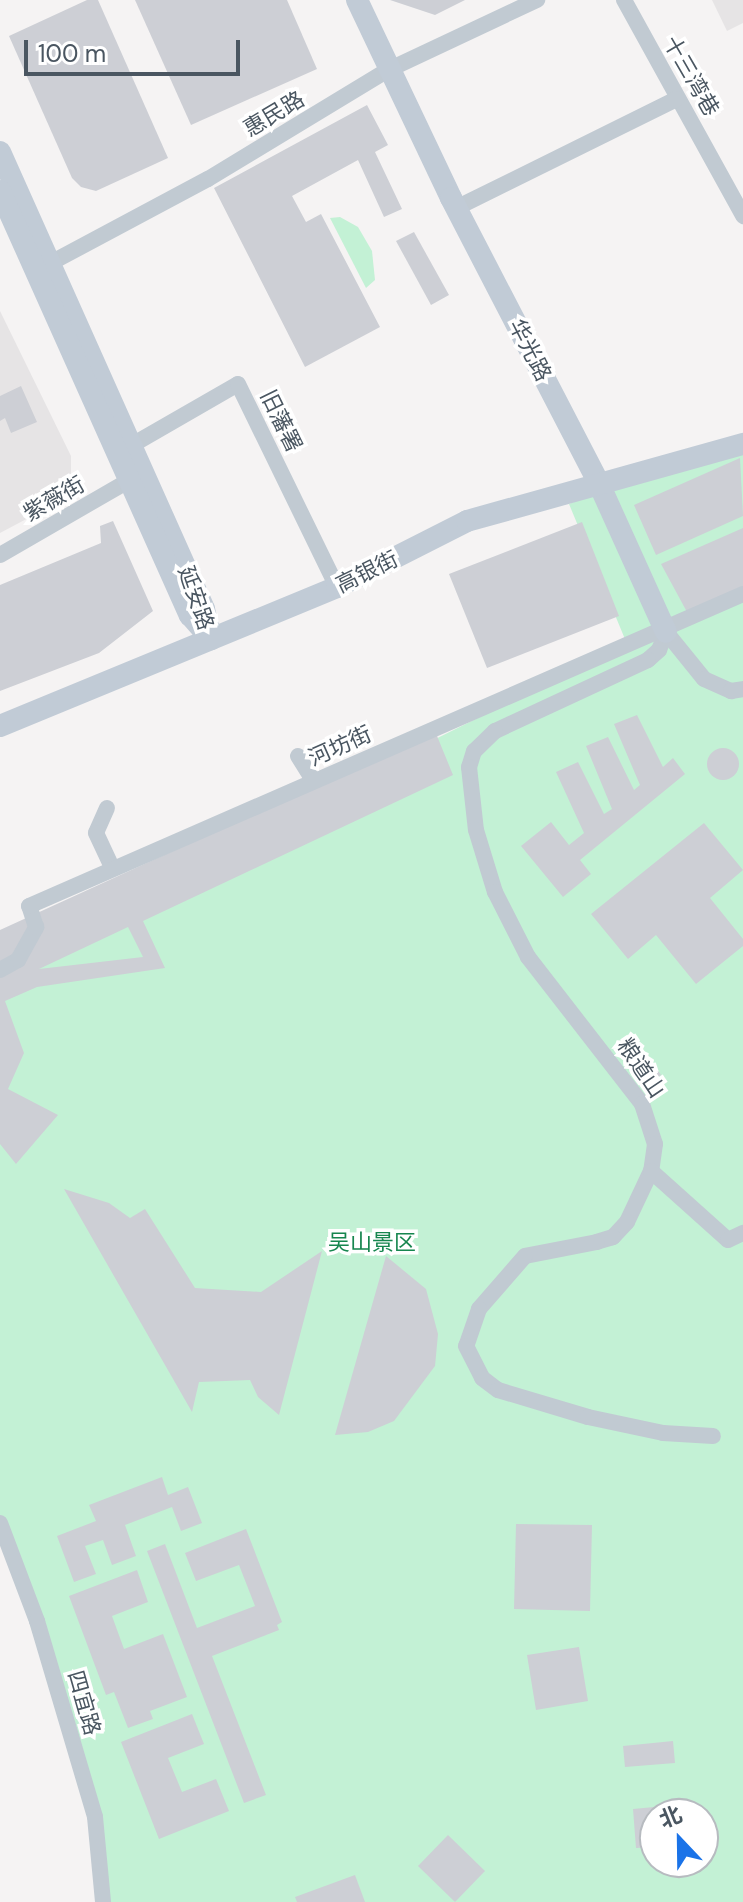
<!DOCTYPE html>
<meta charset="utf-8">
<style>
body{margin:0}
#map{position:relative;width:743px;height:1902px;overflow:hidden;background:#f5f3f3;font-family:"DM Sans","Noto Sans SC",sans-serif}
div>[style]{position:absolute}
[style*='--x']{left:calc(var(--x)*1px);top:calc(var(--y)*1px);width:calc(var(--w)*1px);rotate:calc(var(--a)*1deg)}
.education>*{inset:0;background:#e6e4e5}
.green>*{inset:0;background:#c3f1d5}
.building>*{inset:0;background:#cdcfd5}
.round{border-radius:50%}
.street>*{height:16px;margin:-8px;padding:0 8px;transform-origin:8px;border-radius:8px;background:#c1cad2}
.secondary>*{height:22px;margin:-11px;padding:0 11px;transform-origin:11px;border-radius:11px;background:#c1cbd6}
span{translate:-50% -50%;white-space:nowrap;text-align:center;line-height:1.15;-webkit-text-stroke:7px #fff;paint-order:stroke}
.street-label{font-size:22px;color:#4a5661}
.park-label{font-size:22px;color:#17864f}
.north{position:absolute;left:639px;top:1798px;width:80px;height:80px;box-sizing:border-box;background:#fff;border:2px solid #b7bbc0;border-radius:50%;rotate:338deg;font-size:22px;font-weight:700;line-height:32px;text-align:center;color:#4a5661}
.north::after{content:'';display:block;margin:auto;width:28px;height:36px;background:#1a73e8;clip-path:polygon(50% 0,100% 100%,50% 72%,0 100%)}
.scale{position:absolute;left:24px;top:40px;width:216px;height:36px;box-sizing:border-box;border:4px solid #4a5661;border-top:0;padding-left:10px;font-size:24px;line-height:28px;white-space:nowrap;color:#4a5661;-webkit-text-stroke:6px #fff;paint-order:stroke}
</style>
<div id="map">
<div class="education">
<i style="clip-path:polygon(712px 0,743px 0,743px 23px,727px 31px)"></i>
<i style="clip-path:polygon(0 311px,71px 456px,71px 475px,66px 498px,0 533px)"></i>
</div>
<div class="green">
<i style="clip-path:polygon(340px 217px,358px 227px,372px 251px,375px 280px,366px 288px,330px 218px)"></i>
<i style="clip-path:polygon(evenodd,743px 434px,743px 1902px,106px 1902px,103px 1854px,0 1530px,0 955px,627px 644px,569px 504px,743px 434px,655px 1814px,703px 1814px,703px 1862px,655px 1862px,655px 1814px)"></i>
</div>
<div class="building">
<i style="clip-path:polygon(87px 0,98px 0,168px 158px,96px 191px,81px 187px,72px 178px,9px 36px)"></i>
<i style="clip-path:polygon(135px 0,287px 0,317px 69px,191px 125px)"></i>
<i style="clip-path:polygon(390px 0,465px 0,435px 15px)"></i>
<i style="clip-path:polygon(367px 105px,388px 145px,375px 152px,402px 209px,384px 217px,358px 160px,292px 196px,306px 222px,321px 214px,380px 327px,305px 367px,214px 188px)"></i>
<i style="clip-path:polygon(414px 232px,449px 295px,431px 305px,396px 241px)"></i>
<i style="clip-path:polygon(21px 386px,37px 422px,11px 433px,5px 418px,0 421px,0 396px)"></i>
<i style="clip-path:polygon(740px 458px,743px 516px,656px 555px,634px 505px)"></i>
<i style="clip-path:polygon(113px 521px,153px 611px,99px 653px,0 691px,0 585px,101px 543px,100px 526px)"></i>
<i style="clip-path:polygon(582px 522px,619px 616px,487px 668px,449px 574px)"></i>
<i style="clip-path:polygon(743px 528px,743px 588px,687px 612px,661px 564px)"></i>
<i style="clip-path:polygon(637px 715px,663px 767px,673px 758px,685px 774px,580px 860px,591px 874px,563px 897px,521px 846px,551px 822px,569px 845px,584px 833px,556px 772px,578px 762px,604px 814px,612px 809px,586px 746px,608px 737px,634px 790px,640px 785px,614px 724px)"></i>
<i style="clip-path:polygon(evenodd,435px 731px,453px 775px,143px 921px,165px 968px,37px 987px,5px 1001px,24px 1053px,8px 1089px,58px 1115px,16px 1164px,0 1144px,0 930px,435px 731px,128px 927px,143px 957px,39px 969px,128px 927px)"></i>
<i class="round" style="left:707px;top:748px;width:32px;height:32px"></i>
<i style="clip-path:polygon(704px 823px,743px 870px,710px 898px,743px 939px,743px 946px,696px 984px,656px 935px,628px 959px,591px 914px)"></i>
<i style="clip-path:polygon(646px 1054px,661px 1075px,646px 1086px,631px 1065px)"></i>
<i style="clip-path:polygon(64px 1189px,109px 1203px,130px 1218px,145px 1209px,195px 1288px,261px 1292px,322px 1251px,279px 1415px,258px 1397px,250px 1380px,199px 1382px,192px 1412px)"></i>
<i style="clip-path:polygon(386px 1256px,426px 1289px,438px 1334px,435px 1366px,394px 1421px,368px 1432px,335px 1435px)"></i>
<i style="clip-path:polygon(162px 1477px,168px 1495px,188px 1487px,202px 1523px,181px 1531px,172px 1507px,125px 1525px,136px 1556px,112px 1565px,103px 1540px,85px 1546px,96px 1574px,74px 1582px,57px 1536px,96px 1521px,89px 1505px)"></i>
<i style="clip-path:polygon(516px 1524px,592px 1525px,590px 1611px,514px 1609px)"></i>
<i style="clip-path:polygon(246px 1529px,282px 1622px,277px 1625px,279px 1630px,212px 1656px,266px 1795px,244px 1803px,147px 1551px,165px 1544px,197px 1628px,255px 1606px,239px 1565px,196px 1581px,185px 1553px)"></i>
<i style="clip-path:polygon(137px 1570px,148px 1602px,112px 1616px,124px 1649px,163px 1634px,187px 1697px,150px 1711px,153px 1719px,128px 1728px,114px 1692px,106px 1695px,69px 1596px)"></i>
<i style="clip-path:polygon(579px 1647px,588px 1701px,536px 1710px,527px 1655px)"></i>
<i style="clip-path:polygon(192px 1714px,204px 1744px,168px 1758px,182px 1792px,216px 1779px,229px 1811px,159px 1839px,121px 1742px)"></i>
<i style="clip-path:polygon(673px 1741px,675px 1763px,625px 1767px,623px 1746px)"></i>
<i style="clip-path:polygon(676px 1805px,677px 1814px,655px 1814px,655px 1847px,636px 1848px,633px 1809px)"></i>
<i style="clip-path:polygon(448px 1835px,485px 1871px,455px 1902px,418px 1866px)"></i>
<i style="clip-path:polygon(355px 1875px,365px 1902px,297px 1902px,295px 1897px)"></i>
</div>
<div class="street">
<i style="--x:624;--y:0;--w:247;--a:61.1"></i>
<i style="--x:456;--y:208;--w:246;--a:-26.3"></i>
<i style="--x:43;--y:267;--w:187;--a:-28.1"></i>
<i style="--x:208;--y:179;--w:210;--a:-31.2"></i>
<i style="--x:388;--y:70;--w:165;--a:-25.2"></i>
<i style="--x:132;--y:445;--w:122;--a:-29.9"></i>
<i style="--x:238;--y:384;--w:226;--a:64"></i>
<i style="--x:0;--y:555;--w:150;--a:-30"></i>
<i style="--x:666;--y:632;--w:19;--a:111"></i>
<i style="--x:659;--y:650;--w:15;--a:138"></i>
<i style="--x:648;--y:660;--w:169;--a:155.1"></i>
<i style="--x:495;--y:731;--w:29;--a:136"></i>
<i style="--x:474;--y:751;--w:17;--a:107"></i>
<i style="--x:469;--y:767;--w:63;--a:83.7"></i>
<i style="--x:476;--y:830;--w:65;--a:73"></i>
<i style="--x:495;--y:892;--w:73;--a:63.1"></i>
<i style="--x:528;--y:957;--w:186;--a:52.2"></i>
<i style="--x:642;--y:1104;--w:42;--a:72"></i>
<i style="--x:655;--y:1144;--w:27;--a:98"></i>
<i style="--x:651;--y:1171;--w:56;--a:115.2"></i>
<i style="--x:627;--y:1222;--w:21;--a:133"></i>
<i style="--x:613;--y:1237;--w:17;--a:163"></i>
<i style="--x:597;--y:1242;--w:73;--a:169"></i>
<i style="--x:525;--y:1256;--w:70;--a:131"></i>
<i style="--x:479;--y:1309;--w:39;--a:109"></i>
<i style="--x:466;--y:1346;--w:36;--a:63"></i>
<i style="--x:482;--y:1378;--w:20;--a:37"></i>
<i style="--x:498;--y:1390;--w:94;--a:16.7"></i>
<i style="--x:588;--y:1417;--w:77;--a:12"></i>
<i style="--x:663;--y:1433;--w:50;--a:3.4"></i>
<i style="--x:666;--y:632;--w:60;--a:51"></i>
<i style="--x:704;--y:679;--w:30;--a:24"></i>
<i style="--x:731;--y:691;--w:12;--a:-9"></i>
<i style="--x:298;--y:756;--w:25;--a:58"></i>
<i style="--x:107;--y:808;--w:27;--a:114"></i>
<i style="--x:96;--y:833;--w:38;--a:65"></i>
<i style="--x:0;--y:970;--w:21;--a:-29"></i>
<i style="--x:18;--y:960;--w:38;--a:-61"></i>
<i style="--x:36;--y:927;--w:22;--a:-108"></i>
<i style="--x:29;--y:906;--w:779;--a:-23.6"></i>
<i style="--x:651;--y:1171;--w:103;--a:41.9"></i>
<i style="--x:728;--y:1240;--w:17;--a:-25"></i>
<i style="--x:0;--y:1523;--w:105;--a:69.3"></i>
<i style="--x:37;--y:1621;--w:204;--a:73.5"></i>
<i style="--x:95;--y:1817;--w:85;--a:84.6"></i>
</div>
<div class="secondary">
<i style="--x:357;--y:0;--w:219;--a:64.6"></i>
<i style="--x:451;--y:198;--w:324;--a:62.6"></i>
<i style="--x:600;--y:486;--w:160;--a:65.7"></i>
<i style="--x:0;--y:152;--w:500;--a:65.94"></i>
<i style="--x:204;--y:609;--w:31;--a:77"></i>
<i style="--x:0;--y:191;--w:465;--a:65.9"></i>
<i style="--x:190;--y:615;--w:18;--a:49"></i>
<i style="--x:0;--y:726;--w:365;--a:-22.4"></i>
<i style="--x:337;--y:587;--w:146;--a:-26.9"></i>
<i style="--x:467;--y:521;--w:287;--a:-15.6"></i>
</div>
<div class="street-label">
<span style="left:691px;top:76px;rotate:60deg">十三湾巷</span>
<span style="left:274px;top:114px;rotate:-31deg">惠民路</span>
<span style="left:530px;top:350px;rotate:63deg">华光路</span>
<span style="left:281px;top:421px;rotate:64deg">旧藩署</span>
<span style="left:54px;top:499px;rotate:-30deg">紫薇街</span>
<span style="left:367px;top:572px;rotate:-26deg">高银街</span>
<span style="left:196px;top:598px;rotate:71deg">延安路</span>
<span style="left:340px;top:746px;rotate:-24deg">河坊街</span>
<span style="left:641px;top:1068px;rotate:56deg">粮道山</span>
<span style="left:84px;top:1703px;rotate:74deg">四宜路</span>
</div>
<div class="park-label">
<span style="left:372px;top:1243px">吴山景区</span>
</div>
<div class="north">北</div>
<div class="scale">100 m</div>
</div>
